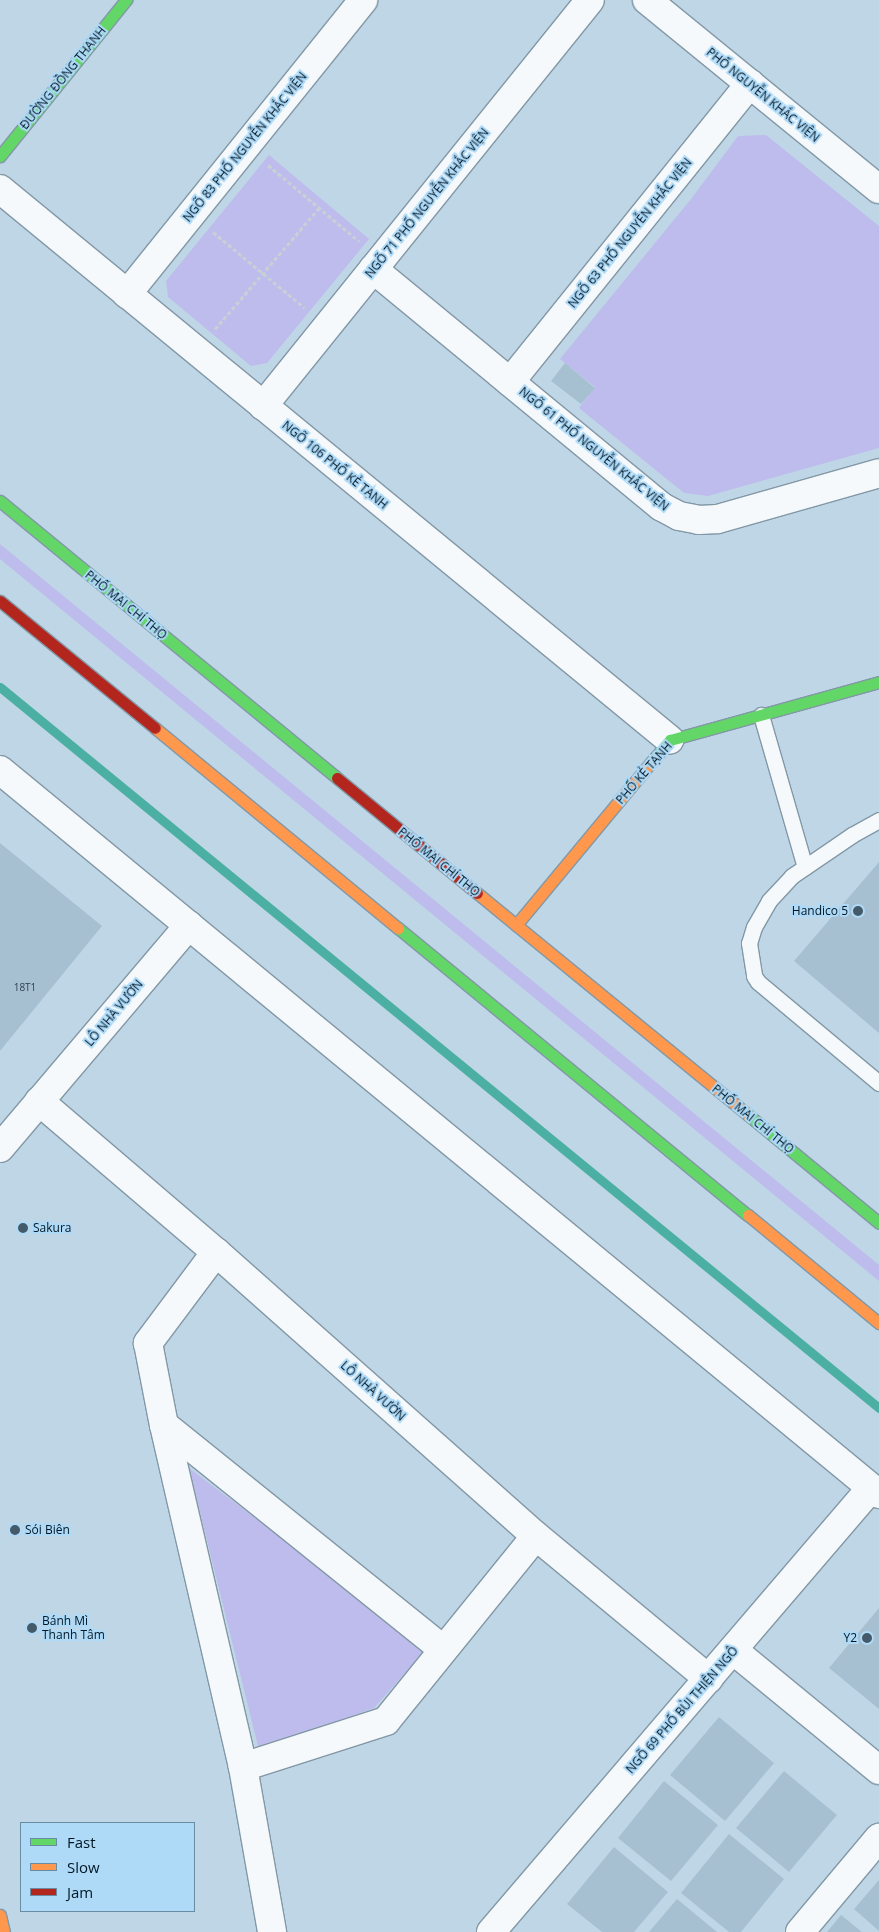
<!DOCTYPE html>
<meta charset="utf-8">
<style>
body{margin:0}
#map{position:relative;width:879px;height:1932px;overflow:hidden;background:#bfd6e7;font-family:"Open Sans",sans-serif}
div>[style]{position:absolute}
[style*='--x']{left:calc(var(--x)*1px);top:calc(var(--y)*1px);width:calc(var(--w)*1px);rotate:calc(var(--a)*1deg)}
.green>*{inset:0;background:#bdbcec}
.stream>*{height:9px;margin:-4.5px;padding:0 4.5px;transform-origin:4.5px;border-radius:4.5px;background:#4cafa4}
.building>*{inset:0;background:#a6c0d2}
.path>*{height:3px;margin-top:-1.5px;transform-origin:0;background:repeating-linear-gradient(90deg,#c8d0d6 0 4px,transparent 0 6.5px)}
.roads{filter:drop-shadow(1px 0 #8398a6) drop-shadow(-1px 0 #8398a6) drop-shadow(0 1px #8398a6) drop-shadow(0 -1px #8398a6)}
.lane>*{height:15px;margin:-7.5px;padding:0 7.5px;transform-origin:7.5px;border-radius:7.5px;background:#f5f9fb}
.street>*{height:28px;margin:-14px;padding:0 14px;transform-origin:14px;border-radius:14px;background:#f5f9fb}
.fast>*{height:11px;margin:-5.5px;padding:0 5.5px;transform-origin:5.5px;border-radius:5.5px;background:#63d668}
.slow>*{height:11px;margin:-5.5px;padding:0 5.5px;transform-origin:5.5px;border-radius:5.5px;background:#ff974d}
.jam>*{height:11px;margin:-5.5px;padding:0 5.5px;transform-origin:5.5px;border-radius:5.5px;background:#b3261e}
.dots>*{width:14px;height:14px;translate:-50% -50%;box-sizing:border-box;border:2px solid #aedaf8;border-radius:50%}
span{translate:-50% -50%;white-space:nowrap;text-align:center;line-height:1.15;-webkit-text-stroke:4px #aedaf8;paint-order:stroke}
.number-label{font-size:10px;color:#2b4150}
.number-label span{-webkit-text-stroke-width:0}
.street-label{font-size:12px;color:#021724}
.poi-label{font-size:12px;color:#021724}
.right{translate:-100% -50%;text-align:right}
.left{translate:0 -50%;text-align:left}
.legend{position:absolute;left:20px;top:1822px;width:175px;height:90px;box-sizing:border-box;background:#aedaf8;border:1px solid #698ca3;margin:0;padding:6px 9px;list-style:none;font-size:15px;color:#021724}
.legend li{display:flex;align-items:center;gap:10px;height:25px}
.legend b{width:25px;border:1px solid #698ca3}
</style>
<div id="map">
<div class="green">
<i style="clip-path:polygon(766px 135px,879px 226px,879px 448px,708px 496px,684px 493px,579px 408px,595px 387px,560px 359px,691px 199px,738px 136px)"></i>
<i style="clip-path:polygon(269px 155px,369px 239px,267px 363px,251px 366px,168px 297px,166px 281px)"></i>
<i style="clip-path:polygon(0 544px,879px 1265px,879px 1281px,0 559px)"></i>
<i style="clip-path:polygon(189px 1468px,427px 1648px,374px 1708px,259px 1750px)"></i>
</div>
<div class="stream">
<i style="--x:0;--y:687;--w:1137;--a:39.36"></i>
</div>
<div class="building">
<i style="clip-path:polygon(565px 363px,595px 388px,581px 404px,551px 381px)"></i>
<i style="clip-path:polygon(0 843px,102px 926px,0 1051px)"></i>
<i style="clip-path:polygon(879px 862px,879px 1033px,794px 961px)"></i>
<i style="clip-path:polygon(879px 1608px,879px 1709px,829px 1668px)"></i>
<i style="clip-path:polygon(719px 1717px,774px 1763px,725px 1821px,670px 1775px)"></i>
<i style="clip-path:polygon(784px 1771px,837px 1815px,789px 1872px,736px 1828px)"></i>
<i style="clip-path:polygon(664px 1781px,718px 1825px,671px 1881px,618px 1838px)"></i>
<i style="clip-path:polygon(729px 1834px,784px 1879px,741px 1932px,729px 1932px,681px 1893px)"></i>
<i style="clip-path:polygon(614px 1847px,668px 1892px,634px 1932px,602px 1932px,567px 1904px)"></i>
<i style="clip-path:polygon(879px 1880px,879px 1931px,854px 1909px)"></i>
<i style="clip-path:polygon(677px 1899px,717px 1932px,649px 1932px)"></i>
<i style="clip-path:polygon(841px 1915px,862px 1932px,827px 1932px)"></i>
</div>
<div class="path">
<i style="--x:268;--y:165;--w:119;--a:39.9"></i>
<i style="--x:213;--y:232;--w:119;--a:39.6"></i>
<i style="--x:215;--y:329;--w:160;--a:-49.3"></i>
</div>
<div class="roads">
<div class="lane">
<i style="--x:761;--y:715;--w:158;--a:73.9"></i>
<i style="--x:879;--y:820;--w:31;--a:151"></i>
<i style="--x:852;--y:835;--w:73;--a:145.7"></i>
<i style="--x:792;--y:876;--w:34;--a:133"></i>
<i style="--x:769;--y:901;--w:30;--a:120"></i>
<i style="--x:754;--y:927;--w:17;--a:107"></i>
<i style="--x:749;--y:943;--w:33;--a:81"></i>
<i style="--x:754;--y:976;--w:7;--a:56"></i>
<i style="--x:758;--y:982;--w:158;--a:39.9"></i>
</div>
<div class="street">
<i style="--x:647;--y:0;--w:299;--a:39.2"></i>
<i style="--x:0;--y:189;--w:867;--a:39.43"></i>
<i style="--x:373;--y:269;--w:374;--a:39.5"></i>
<i style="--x:662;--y:507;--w:19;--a:28"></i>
<i style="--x:679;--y:516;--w:20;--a:11"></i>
<i style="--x:699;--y:520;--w:19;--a:-3"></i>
<i style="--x:718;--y:519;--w:167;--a:-15.9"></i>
<i style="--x:127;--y:294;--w:377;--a:-51.2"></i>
<i style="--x:510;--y:382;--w:383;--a:-51.2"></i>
<i style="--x:263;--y:406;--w:521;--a:-51.15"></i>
<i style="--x:0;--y:770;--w:1139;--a:39.48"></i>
<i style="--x:39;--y:1101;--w:233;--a:40.5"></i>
<i style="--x:216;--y:1252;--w:428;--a:41.6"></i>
<i style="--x:536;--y:1536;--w:224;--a:39.6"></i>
<i style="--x:0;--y:1148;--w:292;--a:-49.7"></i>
<i style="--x:216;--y:1252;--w:114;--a:126.8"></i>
<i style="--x:148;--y:1343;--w:84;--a:79"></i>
<i style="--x:164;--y:1425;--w:351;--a:77"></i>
<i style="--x:243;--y:1767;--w:168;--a:80"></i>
<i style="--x:164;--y:1425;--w:358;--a:38.8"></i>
<i style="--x:733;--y:1650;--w:189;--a:39.4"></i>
<i style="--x:243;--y:1767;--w:150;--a:-17.8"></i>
<i style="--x:386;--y:1721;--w:238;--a:-51"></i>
<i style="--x:491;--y:1932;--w:584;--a:-49.44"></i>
<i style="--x:800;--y:1932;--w:123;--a:-50"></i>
</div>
<div class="fast">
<i style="--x:0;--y:156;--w:201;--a:-51.1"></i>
<i style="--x:0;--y:501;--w:436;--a:39.4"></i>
<i style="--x:654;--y:759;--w:25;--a:-50"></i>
<i style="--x:670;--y:740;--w:217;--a:-15.5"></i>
<i style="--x:398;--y:928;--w:453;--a:39.4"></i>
<i style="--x:747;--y:1114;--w:171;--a:39.5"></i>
</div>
<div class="slow">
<i style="--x:155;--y:728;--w:315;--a:39.5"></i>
<i style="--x:477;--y:893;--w:349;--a:39.3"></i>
<i style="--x:516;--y:925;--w:216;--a:-50.3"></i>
<i style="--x:748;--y:1215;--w:170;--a:39.5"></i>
<i style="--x:0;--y:1915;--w:17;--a:77"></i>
</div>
<div class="jam">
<i style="--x:0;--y:601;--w:200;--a:39.3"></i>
<i style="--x:337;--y:778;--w:181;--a:39.4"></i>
</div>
</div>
<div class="dots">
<i style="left:858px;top:911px;background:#445a68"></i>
<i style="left:23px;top:1228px;background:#445a68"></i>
<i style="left:15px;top:1530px;background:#445a68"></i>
<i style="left:32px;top:1628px;background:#445a68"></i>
<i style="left:867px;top:1638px;background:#445a68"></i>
</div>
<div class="number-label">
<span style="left:25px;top:988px">18T1</span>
</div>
<div class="street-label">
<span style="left:63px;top:78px;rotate:-51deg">ĐƯỜNG ĐỒNG THANH</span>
<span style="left:763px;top:95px;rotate:39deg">PHỐ NGUYỄN KHẮC VIỆN</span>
<span style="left:245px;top:147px;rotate:-51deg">NGÕ 83 PHỐ NGUYỄN KHẮC VIỆN</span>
<span style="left:427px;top:203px;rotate:-51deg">NGÕ 71 PHỐ NGUYỄN KHẮC VIỆN</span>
<span style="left:630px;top:233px;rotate:-51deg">NGÕ 63 PHỐ NGUYỄN KHẮC VIỆN</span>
<span style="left:594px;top:449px;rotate:39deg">NGÕ 61 PHỐ NGUYỄN KHẮC VIỆN</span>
<span style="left:335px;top:465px;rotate:39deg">NGÕ 106 PHỐ KẺ TẠNH</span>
<span style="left:126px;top:605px;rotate:39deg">PHỐ MAI CHÍ THỌ</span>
<span style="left:644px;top:773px;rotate:-49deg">PHỐ KẺ TẠNH</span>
<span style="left:439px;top:862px;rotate:39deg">PHỐ MAI CHÍ THỌ</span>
<span style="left:114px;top:1013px;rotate:-50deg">LÔ NHÀ VƯỜN</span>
<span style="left:753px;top:1119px;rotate:39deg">PHỐ MAI CHÍ THỌ</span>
<span style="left:373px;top:1391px;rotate:42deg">LÔ NHÀ VƯỜN</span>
<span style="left:682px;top:1710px;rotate:-49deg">NGÕ 69 PHỐ BÙI THIỆN NGÔ</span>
</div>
<div class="poi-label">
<span class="right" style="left:848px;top:911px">Handico 5</span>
<span class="left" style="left:33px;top:1228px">Sakura</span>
<span class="left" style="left:25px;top:1530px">Sói Biên</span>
<span class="left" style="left:42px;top:1628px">Bánh Mì<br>Thanh Tâm</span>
<span class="right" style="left:857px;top:1638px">Y2</span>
</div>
<ul class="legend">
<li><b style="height:6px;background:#63d668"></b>Fast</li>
<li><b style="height:6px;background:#ff974d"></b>Slow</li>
<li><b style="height:6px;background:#b3261e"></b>Jam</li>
</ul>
</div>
